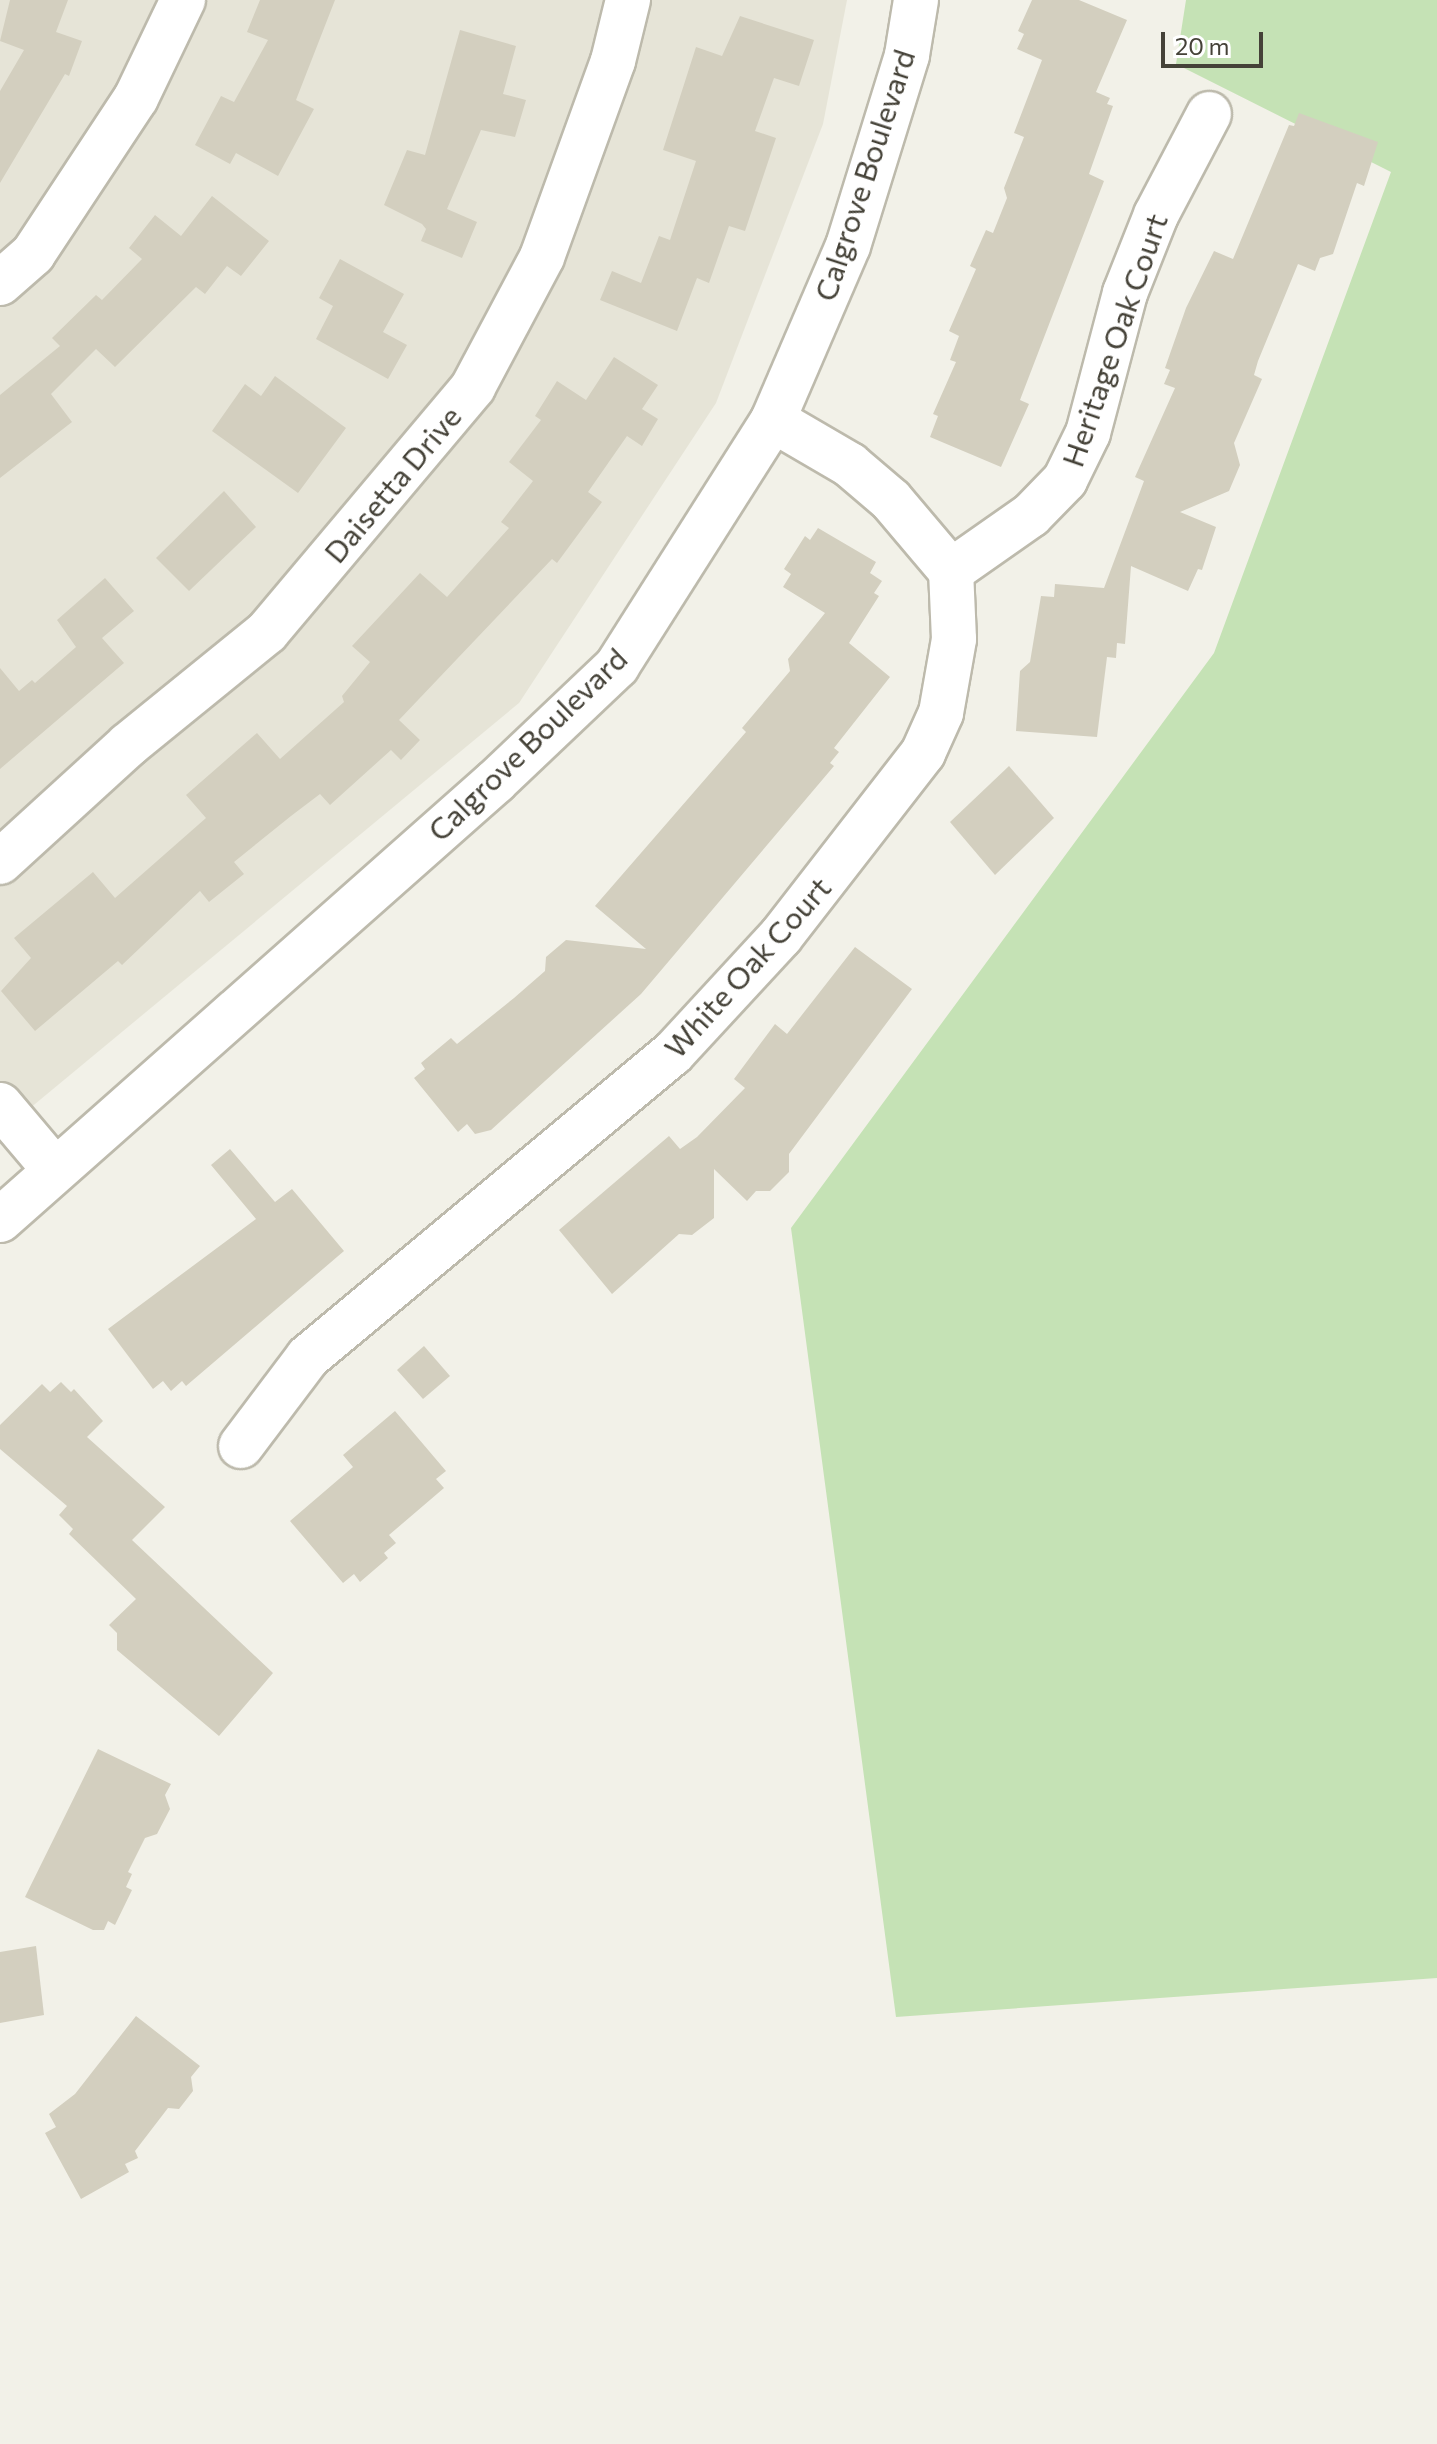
<!DOCTYPE html>
<style>
body{margin:0}
#map{position:relative;width:1437px;height:2444px;overflow:hidden;background:#f2f1e8;font-family:Commissioner,sans-serif}
div>[style]{position:absolute}
[style*='--x']{left:calc(var(--x)*1px);top:calc(var(--y)*1px);width:calc(var(--w)*1px);rotate:calc(var(--a)*1deg)}
.residential>*{inset:0;background:#e6e4d7}
.green>*{inset:0;background:#c5e2b5}
.building>*{inset:0;background:#d3cfbf}
.roads{filter:drop-shadow(2px 0 #bdbaac) drop-shadow(-2px 0 #bdbaac) drop-shadow(0 2px #bdbaac) drop-shadow(0 -2px #bdbaac)}
.minor>*{height:44px;margin:-22px;padding:0 22px;transform-origin:22px;border-radius:22px;background:#fff}
span{translate:-50% -50%;white-space:nowrap;text-align:center;line-height:1.15;-webkit-text-stroke:7px #fff;paint-order:stroke}
.street-label{font-size:30px;color:#454238}
.scale{position:absolute;left:1161px;top:32px;width:102px;height:36px;box-sizing:border-box;border:4px solid #454238;border-top:0;padding-left:10px;font-size:24px;line-height:28px;white-space:nowrap;color:#454238;-webkit-text-stroke:6px #fff;paint-order:stroke}
</style>
<div id="map">
<div class="residential">
<i style="clip-path:polygon(0 0,847px 0,823px 124px,716px 403px,519px 703px,0 1133px)"></i>
</div>
<div class="green">
<i style="clip-path:polygon(1186px 0,1437px 0,1437px 1978px,896px 2017px,791px 1228px,1214px 653px,1391px 172px,1176px 64px)"></i>
</div>
<div class="building">
<i style="clip-path:polygon(10px 0,68px 0,56px 32px,82px 41px,69px 76px,65px 74px,0 183px,0 91px,24px 50px,0 41px)"></i>
<i style="clip-path:polygon(260px 0,335px 0,296px 100px,314px 109px,278px 176px,236px 153px,230px 164px,195px 145px,221px 96px,234px 102px,268px 40px,247px 32px)"></i>
<i style="clip-path:polygon(1032px 0,1079px 0,1127px 20px,1096px 92px,1110px 98px,1107px 104px,1113px 106px,1089px 174px,1104px 181px,1020px 400px,1029px 404px,1001px 467px,930px 437px,938px 416px,933px 414px,956px 362px,950px 360px,959px 336px,949px 331px,976px 269px,970px 266px,986px 230px,993px 233px,1007px 198px,1004px 188px,1024px 137px,1014px 133px,1042px 60px,1017px 49px,1024px 34px,1018px 31px)"></i>
<i style="clip-path:polygon(740px 16px,814px 40px,799px 86px,774px 78px,755px 131px,776px 138px,745px 231px,729px 226px,709px 283px,697px 278px,677px 331px,600px 300px,612px 271px,641px 283px,659px 236px,670px 240px,696px 161px,663px 150px,696px 47px,722px 56px)"></i>
<i style="clip-path:polygon(460px 30px,516px 46px,503px 94px,526px 100px,515px 137px,481px 130px,447px 209px,477px 222px,462px 258px,421px 241px,426px 229px,422px 224px,384px 205px,407px 150px,425px 155px)"></i>
<i style="clip-path:polygon(1299px 113px,1378px 142px,1364px 186px,1357px 183px,1333px 254px,1320px 258px,1315px 271px,1298px 264px,1258px 361px,1254px 375px,1262px 379px,1234px 443px,1240px 465px,1229px 491px,1180px 512px,1216px 527px,1202px 570px,1198px 569px,1188px 591px,1131px 566px,1125px 644px,1117px 643px,1116px 658px,1107px 657px,1097px 737px,1016px 731px,1020px 671px,1030px 662px,1041px 596px,1054px 597px,1055px 584px,1104px 588px,1144px 481px,1135px 477px,1175px 388px,1164px 384px,1170px 370px,1165px 368px,1186px 308px,1214px 251px,1233px 259px,1289px 125px,1294px 126px)"></i>
<i style="clip-path:polygon(212px 196px,269px 241px,241px 276px,227px 266px,205px 294px,196px 287px,115px 367px,96px 349px,51px 394px,72px 422px,0 478px,0 395px,60px 346px,52px 338px,96px 295px,102px 300px,142px 259px,129px 248px,155px 215px,181px 236px)"></i>
<i style="clip-path:polygon(340px 259px,404px 294px,383px 332px,407px 345px,388px 379px,316px 339px,333px 306px,319px 298px)"></i>
<i style="clip-path:polygon(614px 357px,658px 385px,642px 409px,658px 419px,642px 446px,627px 436px,588px 492px,602px 502px,557px 563px,552px 559px,399px 720px,420px 740px,401px 760px,391px 750px,330px 805px,320px 794px,291px 816px,234px 862px,244px 874px,209px 902px,200px 891px,122px 965px,118px 961px,35px 1031px,1px 991px,31px 958px,14px 938px,93px 872px,115px 898px,206px 818px,186px 795px,257px 733px,280px 759px,344px 702px,342px 696px,370px 662px,352px 646px,380px 616px,420px 573px,447px 597px,509px 528px,501px 522px,533px 481px,509px 462px,541px 420px,535px 416px,557px 381px,586px 400px)"></i>
<i style="clip-path:polygon(275px 376px,346px 428px,298px 493px,212px 431px,245px 384px,261px 396px)"></i>
<i style="clip-path:polygon(224px 491px,256px 527px,189px 591px,156px 558px)"></i>
<i style="clip-path:polygon(818px 528px,876px 562px,870px 573px,882px 581px,874px 593px,879px 596px,849px 643px,890px 677px,834px 748px,839px 752px,830px 763px,834px 766px,641px 994px,491px 1130px,475px 1134px,467px 1124px,458px 1132px,414px 1078px,425px 1069px,421px 1063px,451px 1038px,457px 1044px,514px 998px,545px 971px,546px 957px,566px 940px,646px 949px,595px 906px,746px 732px,742px 728px,790px 671px,788px 659px,825px 613px,783px 587px,791px 574px,784px 569px,805px 536px,810px 540px)"></i>
<i style="clip-path:polygon(105px 578px,134px 611px,102px 638px,124px 663px,0 769px,0 668px,19px 691px,32px 680px,35px 683px,76px 647px,57px 620px)"></i>
<i style="clip-path:polygon(1009px 766px,1054px 818px,995px 875px,950px 822px)"></i>
<i style="clip-path:polygon(855px 947px,912px 989px,789px 1154px,789px 1172px,770px 1191px,756px 1191px,747px 1201px,714px 1169px,714px 1218px,692px 1235px,679px 1234px,612px 1294px,559px 1230px,669px 1136px,680px 1149px,697px 1137px,745px 1088px,734px 1079px,775px 1024px,787px 1034px)"></i>
<i style="clip-path:polygon(230px 1149px,275px 1202px,292px 1189px,344px 1251px,186px 1386px,182px 1381px,171px 1391px,163px 1381px,153px 1389px,108px 1329px,256px 1219px,211px 1165px)"></i>
<i style="clip-path:polygon(424px 1346px,450px 1376px,423px 1399px,397px 1370px)"></i>
<i style="clip-path:polygon(61px 1382px,71px 1392px,74px 1389px,103px 1421px,87px 1437px,165px 1507px,132px 1540px,273px 1673px,219px 1736px,117px 1650px,117px 1633px,109px 1625px,136px 1599px,69px 1534px,73px 1529px,59px 1515px,67px 1506px,0 1449px,0 1425px,42px 1384px,50px 1392px)"></i>
<i style="clip-path:polygon(395px 1411px,446px 1471px,436px 1479px,444px 1488px,389px 1535px,396px 1543px,384px 1553px,388px 1558px,360px 1582px,354px 1574px,343px 1583px,290px 1521px,353px 1467px,343px 1455px)"></i>
<i style="clip-path:polygon(98px 1749px,171px 1784px,165px 1795px,170px 1809px,157px 1834px,145px 1838px,128px 1872px,132px 1874px,126px 1887px,132px 1890px,115px 1925px,108px 1921px,104px 1930px,93px 1930px,25px 1897px)"></i>
<i style="clip-path:polygon(36px 1946px,44px 2015px,0 2023px,0 1952px)"></i>
<i style="clip-path:polygon(136px 2016px,200px 2066px,191px 2077px,193px 2091px,179px 2109px,168px 2108px,135px 2151px,138px 2158px,125px 2164px,129px 2172px,81px 2199px,45px 2133px,56px 2127px,49px 2114px,75px 2094px)"></i>
</div>
<div class="roads">
<div class="minor">
<i style="--x:0;--y:283;--w:44;--a:-41.3"></i>
<i style="--x:33;--y:254;--w:187;--a:-56.6"></i>
<i style="--x:136;--y:98;--w:109;--a:-64.4"></i>
<i style="--x:951;--y:571;--w:98;--a:-35"></i>
<i style="--x:1031;--y:515;--w:49;--a:-45.8"></i>
<i style="--x:1065;--y:480;--w:52;--a:-63.9"></i>
<i style="--x:1088;--y:433;--w:145;--a:-75.2"></i>
<i style="--x:1125;--y:293;--w:84;--a:-68.3"></i>
<i style="--x:1156;--y:215;--w:114;--a:-62.3"></i>
<i style="--x:0;--y:862;--w:173;--a:-42.4"></i>
<i style="--x:128;--y:745;--w:179;--a:-39.1"></i>
<i style="--x:267;--y:632;--w:320;--a:-49.9"></i>
<i style="--x:473;--y:387;--w:147;--a:-62"></i>
<i style="--x:542;--y:257;--w:208;--a:-70.1"></i>
<i style="--x:613;--y:61;--w:63;--a:-76.2"></i>
<i style="--x:0;--y:1105;--w:84;--a:49.8"></i>
<i style="--x:0;--y:1220;--w:662;--a:-41.51"></i>
<i style="--x:496;--y:781;--w:167;--a:-43.5"></i>
<i style="--x:617;--y:666;--w:291;--a:-57.6"></i>
<i style="--x:773;--y:420;--w:189;--a:-66.7"></i>
<i style="--x:848;--y:246;--w:200;--a:-72.8"></i>
<i style="--x:907;--y:55;--w:56;--a:-80.7"></i>
<i style="--x:241;--y:1446;--w:111;--a:-53"></i>
<i style="--x:308;--y:1357;--w:475;--a:-39.8"></i>
<i style="--x:673;--y:1053;--w:159;--a:-47.3"></i>
<i style="--x:781;--y:936;--w:232;--a:-52.2"></i>
<i style="--x:923;--y:753;--w:44;--a:-65.8"></i>
<i style="--x:941;--y:713;--w:75;--a:-80"></i>
<i style="--x:954;--y:639;--w:68;--a:-92.5"></i>
<i style="--x:951;--y:571;--w:93;--a:-130.2"></i>
<i style="--x:891;--y:500;--w:54;--a:-139.5"></i>
<i style="--x:850;--y:465;--w:89;--a:-149.7"></i>
</div>
</div>
<div class="street-label">
<span style="left:864px;top:175px;rotate:-72deg">Calgrove Boulevard</span>
<span style="left:1114px;top:340px;rotate:-71deg">Heritage Oak Court</span>
<span style="left:392px;top:484px;rotate:-50deg">Daisetta Drive</span>
<span style="left:527px;top:744px;rotate:-44deg">Calgrove Boulevard</span>
<span style="left:747px;top:967px;rotate:-48deg">White Oak Court</span>
</div>
<div class="scale">20 m</div>
</div>
